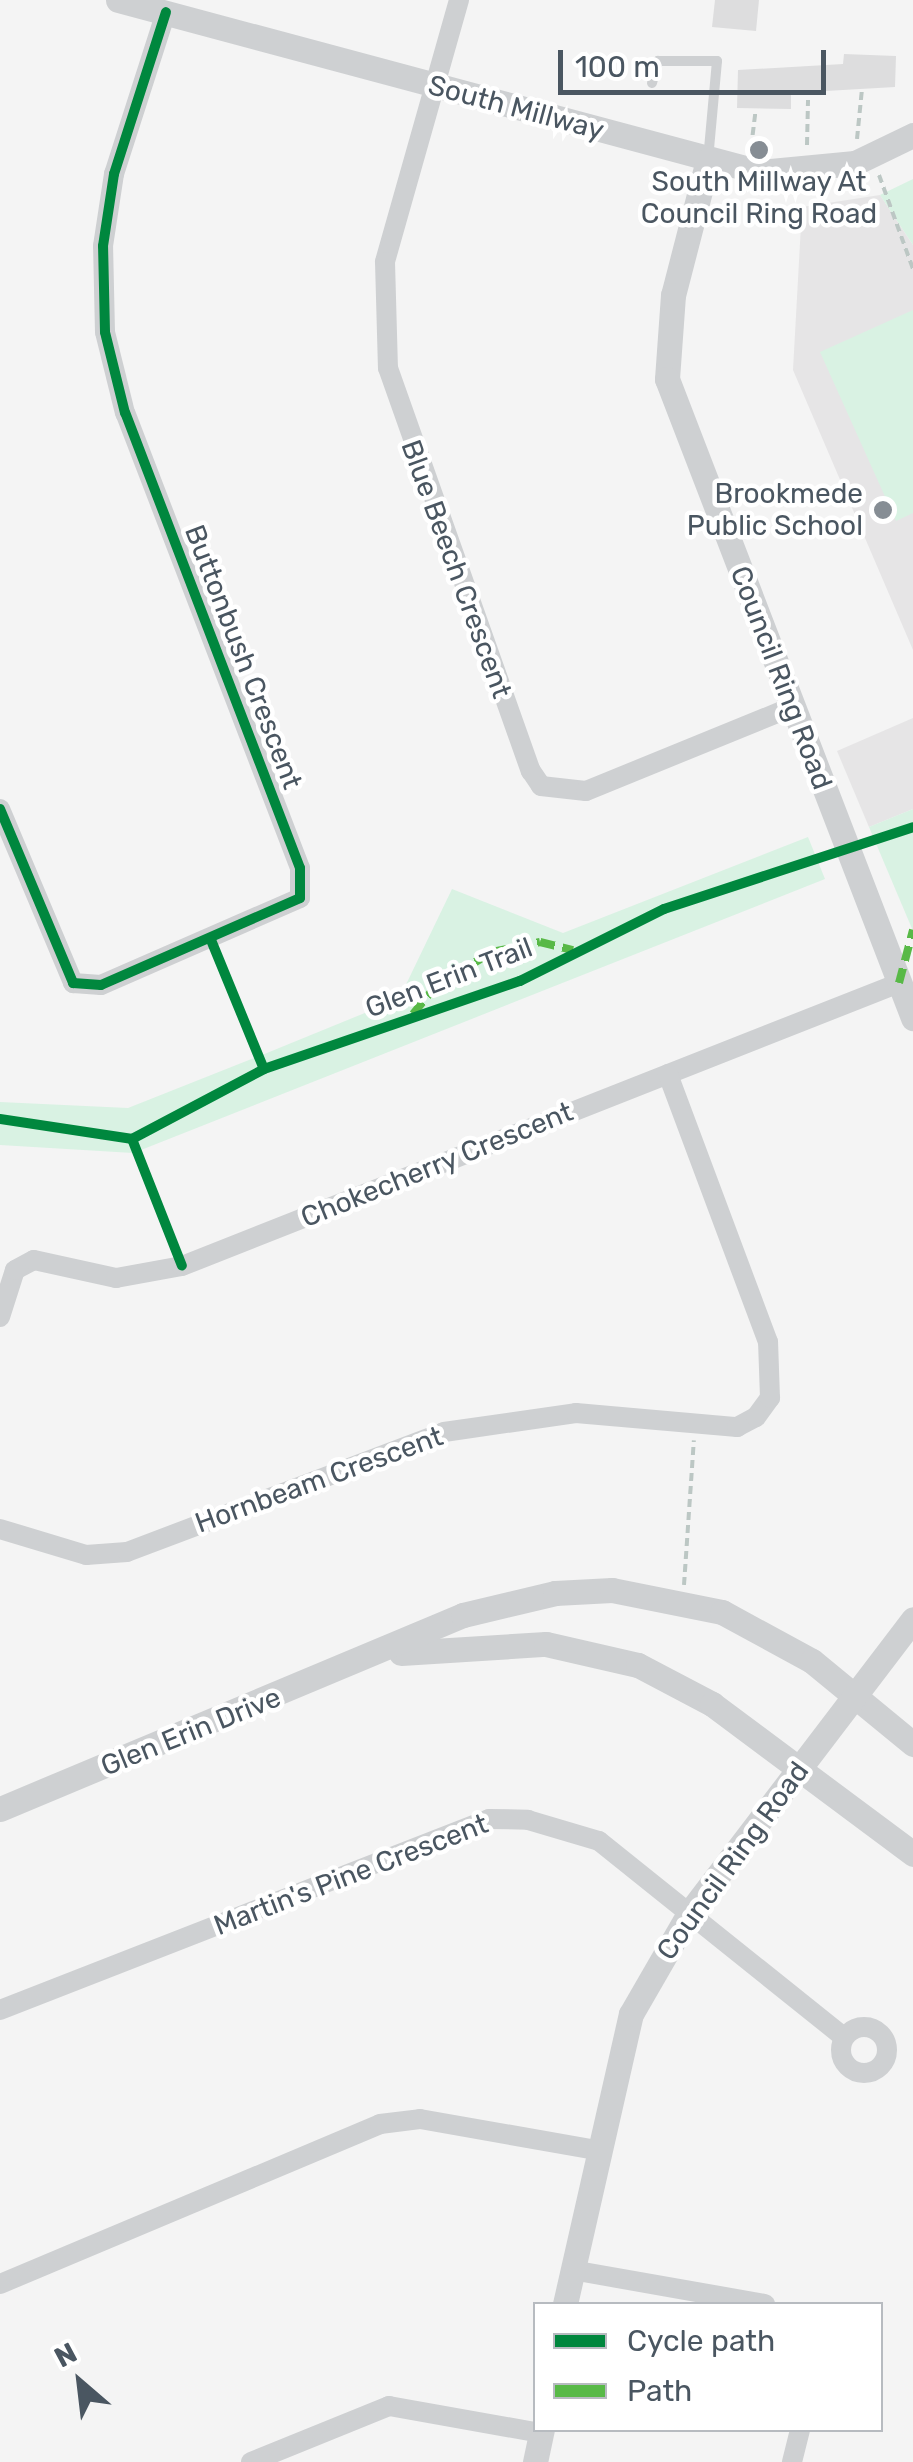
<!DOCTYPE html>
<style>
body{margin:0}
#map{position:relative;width:913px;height:2462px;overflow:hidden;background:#f4f4f4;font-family:Rubik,sans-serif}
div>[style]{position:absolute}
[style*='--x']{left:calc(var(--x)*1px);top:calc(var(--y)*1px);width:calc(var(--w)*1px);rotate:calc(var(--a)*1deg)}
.education>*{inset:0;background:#e6e5e6}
.green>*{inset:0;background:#d9f2e3}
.building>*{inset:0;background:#ddddde}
.path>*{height:4px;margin-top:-2px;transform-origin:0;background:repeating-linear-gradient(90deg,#bcc7c4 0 8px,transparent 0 13px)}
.service>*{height:10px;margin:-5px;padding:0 5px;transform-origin:5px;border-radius:5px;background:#ced0d2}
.minor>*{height:20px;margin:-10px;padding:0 10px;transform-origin:10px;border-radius:10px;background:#ced0d2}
.minor>.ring{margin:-10px;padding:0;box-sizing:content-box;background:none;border:20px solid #ced0d2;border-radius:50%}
.tertiary>*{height:25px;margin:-12.5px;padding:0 12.5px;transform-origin:12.5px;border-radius:12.5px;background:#ced0d2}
.quiet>*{height:8px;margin-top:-4px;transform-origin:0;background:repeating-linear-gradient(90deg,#58b947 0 15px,transparent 0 23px)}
.cycleway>*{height:10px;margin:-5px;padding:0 5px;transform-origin:5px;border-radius:5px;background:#00873e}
.dots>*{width:28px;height:28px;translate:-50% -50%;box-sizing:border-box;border:5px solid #fff;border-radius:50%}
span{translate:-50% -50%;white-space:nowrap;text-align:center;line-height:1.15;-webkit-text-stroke:9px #fff;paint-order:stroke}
.street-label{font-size:28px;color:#4a5661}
.poi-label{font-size:28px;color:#4a5661}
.right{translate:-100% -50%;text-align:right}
.legend{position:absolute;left:533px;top:2302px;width:350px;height:130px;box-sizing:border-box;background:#fff;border:2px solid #b7bbc0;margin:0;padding:12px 18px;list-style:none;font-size:30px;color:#4a5661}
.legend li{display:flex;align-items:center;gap:20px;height:50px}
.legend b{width:50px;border:2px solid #b7bbc0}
.north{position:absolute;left:30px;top:2332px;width:100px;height:100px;-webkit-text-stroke:8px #fff;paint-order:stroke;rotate:332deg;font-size:28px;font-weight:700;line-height:40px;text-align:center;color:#4a5661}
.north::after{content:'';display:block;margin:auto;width:35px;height:45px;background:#4a5661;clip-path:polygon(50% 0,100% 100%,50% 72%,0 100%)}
.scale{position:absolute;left:558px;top:50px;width:268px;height:45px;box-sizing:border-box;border:5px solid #4a5661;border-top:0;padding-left:12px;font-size:30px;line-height:35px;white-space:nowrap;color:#4a5661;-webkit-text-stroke:8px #fff;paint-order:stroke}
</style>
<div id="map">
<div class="education">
<i style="clip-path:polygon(880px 195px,913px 245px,913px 650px,793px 370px,802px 207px)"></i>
<i style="clip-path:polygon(913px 718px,913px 809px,869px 827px,837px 751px)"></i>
</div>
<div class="green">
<i style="clip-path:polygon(913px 179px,913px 245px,880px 195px)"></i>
<i style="clip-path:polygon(913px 310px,913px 513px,896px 521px,820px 352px)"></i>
<i style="clip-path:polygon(913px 809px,913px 931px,869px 827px)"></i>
<i style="clip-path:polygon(808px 837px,825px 879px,141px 1150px,174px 1235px,167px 1238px,133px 1153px,0 1145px,0 1102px,128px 1108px,254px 1058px,225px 983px,231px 980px,262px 1055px,399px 999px,452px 889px,563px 933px)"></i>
</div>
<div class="building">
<i style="clip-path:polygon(715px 0,759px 0,756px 31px,712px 27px)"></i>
<i style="clip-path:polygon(844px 54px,896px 56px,895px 87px,791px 93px,791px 109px,737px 108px,738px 70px,843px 64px)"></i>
</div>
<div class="path">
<i style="--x:857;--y:139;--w:50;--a:-84.3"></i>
<i style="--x:807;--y:145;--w:45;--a:-88.7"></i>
<i style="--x:751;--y:148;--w:35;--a:-83"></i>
<i style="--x:879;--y:175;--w:100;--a:70.1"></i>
<i style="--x:684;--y:1585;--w:145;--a:-86.1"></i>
</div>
<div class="service">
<i style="--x:652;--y:83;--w:23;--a:-75"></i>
<i style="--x:658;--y:61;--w:59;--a:0"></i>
<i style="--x:717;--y:61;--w:98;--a:95.2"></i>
</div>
<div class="minor">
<i style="--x:459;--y:0;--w:272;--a:105.8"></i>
<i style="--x:385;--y:262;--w:106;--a:88.4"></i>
<i style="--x:388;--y:368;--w:428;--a:70.5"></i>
<i style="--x:531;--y:771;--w:18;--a:56"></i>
<i style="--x:541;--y:786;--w:45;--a:6.3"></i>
<i style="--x:586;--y:791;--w:222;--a:-22.2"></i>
<i style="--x:0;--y:809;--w:189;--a:67.2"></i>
<i style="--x:73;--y:983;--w:28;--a:4"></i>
<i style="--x:101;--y:985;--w:217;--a:-23.6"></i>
<i style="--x:300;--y:898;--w:30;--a:-90"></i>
<i style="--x:300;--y:868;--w:487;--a:-111"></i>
<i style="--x:125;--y:413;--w:83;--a:-103.9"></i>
<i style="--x:105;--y:332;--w:86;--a:-91.3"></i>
<i style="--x:103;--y:246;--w:73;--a:-81.3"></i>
<i style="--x:114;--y:174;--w:170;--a:-72.2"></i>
<i style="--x:0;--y:1317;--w:49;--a:-72.3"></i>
<i style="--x:15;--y:1270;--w:21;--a:-28"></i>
<i style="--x:34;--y:1260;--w:84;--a:12.4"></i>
<i style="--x:116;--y:1278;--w:67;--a:-10.3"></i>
<i style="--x:182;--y:1266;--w:771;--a:-21.54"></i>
<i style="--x:0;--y:1529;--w:90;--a:16.8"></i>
<i style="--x:86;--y:1555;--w:41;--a:-4.2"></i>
<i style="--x:127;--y:1552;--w:339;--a:-20.7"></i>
<i style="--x:444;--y:1432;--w:133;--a:-8.2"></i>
<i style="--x:576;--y:1413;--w:162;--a:5"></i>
<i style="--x:737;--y:1427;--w:21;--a:-28"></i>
<i style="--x:756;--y:1417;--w:24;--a:-54"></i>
<i style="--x:770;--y:1398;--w:56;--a:-92"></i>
<i style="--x:768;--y:1342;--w:286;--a:-110.5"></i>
<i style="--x:0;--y:2010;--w:525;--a:-21.34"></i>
<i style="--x:489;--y:1819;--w:39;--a:1"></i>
<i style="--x:528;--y:1820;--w:74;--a:16.5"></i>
<i style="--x:599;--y:1841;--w:314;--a:38.7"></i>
<i class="ring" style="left:841px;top:2027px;width:26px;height:26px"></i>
<i style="--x:572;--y:2270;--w:196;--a:10"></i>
<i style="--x:0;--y:2284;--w:412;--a:-22.8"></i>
<i style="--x:380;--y:2124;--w:40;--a:-7.1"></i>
<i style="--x:420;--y:2119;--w:178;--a:10"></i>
<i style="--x:251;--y:2462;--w:149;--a:-22.1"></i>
<i style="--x:389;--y:2406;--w:154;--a:10.1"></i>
<i style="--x:792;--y:2462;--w:33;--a:-76"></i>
</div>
<div class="tertiary">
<i style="--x:118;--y:0;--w:665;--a:15"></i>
<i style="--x:760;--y:172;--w:95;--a:-5.4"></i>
<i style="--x:855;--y:163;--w:64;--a:-25.8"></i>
<i style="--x:708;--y:160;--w:139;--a:104.5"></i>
<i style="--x:673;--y:295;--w:84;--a:94.1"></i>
<i style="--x:667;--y:379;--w:685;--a:68.94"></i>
<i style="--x:401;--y:1653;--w:145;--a:-3.6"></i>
<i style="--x:546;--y:1644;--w:94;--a:12.9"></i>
<i style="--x:638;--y:1665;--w:84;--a:27.8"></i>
<i style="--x:712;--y:1704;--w:251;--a:36.7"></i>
<i style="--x:0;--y:1809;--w:502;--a:-22.73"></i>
<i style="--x:463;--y:1615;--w:95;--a:-13.4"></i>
<i style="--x:555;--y:1593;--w:57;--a:-3"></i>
<i style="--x:612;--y:1590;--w:112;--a:11.3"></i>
<i style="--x:722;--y:1612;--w:102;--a:28.6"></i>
<i style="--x:812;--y:1661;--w:131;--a:39.4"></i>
<i style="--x:565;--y:2304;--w:297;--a:-77.2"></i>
<i style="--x:631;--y:2014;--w:118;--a:-60"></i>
<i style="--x:690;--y:1912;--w:368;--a:-52.7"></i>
<i style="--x:535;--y:2462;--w:33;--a:-78"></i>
</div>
<div class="quiet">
<i style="--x:899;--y:983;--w:55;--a:-75.2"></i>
<i style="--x:413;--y:1014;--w:36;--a:-51"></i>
<i style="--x:436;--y:986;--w:66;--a:-31.3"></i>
<i style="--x:492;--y:952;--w:49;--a:-11.8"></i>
<i style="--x:540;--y:942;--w:34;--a:14"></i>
</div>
<div class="cycleway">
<i style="--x:0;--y:809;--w:189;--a:67.2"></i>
<i style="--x:73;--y:983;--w:28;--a:4"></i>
<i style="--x:101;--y:985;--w:217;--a:-23.6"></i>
<i style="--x:300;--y:898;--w:30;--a:-90"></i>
<i style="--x:300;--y:868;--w:487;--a:-111"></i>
<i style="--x:125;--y:413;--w:83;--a:-103.9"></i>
<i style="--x:105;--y:332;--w:86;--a:-91.3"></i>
<i style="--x:103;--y:246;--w:73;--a:-81.3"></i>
<i style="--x:114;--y:174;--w:170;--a:-72.2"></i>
<i style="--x:211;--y:940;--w:139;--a:67.7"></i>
<i style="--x:0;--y:1119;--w:134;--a:8.6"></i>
<i style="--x:132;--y:1139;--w:149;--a:-27.9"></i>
<i style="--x:264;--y:1069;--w:271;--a:-19"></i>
<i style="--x:520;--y:981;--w:161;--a:-26.6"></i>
<i style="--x:664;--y:909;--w:262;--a:-18.2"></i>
<i style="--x:132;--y:1139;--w:136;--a:68.5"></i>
</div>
<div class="dots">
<i style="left:759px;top:150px;background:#868d94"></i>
<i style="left:883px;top:510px;background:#868d94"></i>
</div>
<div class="street-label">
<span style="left:516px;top:108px;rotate:15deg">South Millway</span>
<span style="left:456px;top:569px;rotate:70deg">Blue Beech Crescent</span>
<span style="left:243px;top:657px;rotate:69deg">Buttonbush Crescent</span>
<span style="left:781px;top:678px;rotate:69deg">Council Ring Road</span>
<span style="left:449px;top:978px;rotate:-21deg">Glen Erin Trail</span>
<span style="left:437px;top:1165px;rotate:-22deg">Chokecherry Crescent</span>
<span style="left:319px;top:1480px;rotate:-20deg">Hornbeam Crescent</span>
<span style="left:191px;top:1732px;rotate:-22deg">Glen Erin Drive</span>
<span style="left:733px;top:1861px;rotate:-54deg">Council Ring Road</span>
<span style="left:351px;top:1875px;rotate:-21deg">Martin's Pine Crescent</span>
</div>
<div class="poi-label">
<span style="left:759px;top:198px">South Millway At<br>Council Ring Road</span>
<span class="right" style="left:863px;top:510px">Brookmede<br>Public School</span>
</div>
<ul class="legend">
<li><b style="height:12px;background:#00873e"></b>Cycle path</li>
<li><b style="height:12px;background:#58b947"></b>Path</li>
</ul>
<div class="north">N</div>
<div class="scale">100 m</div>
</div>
